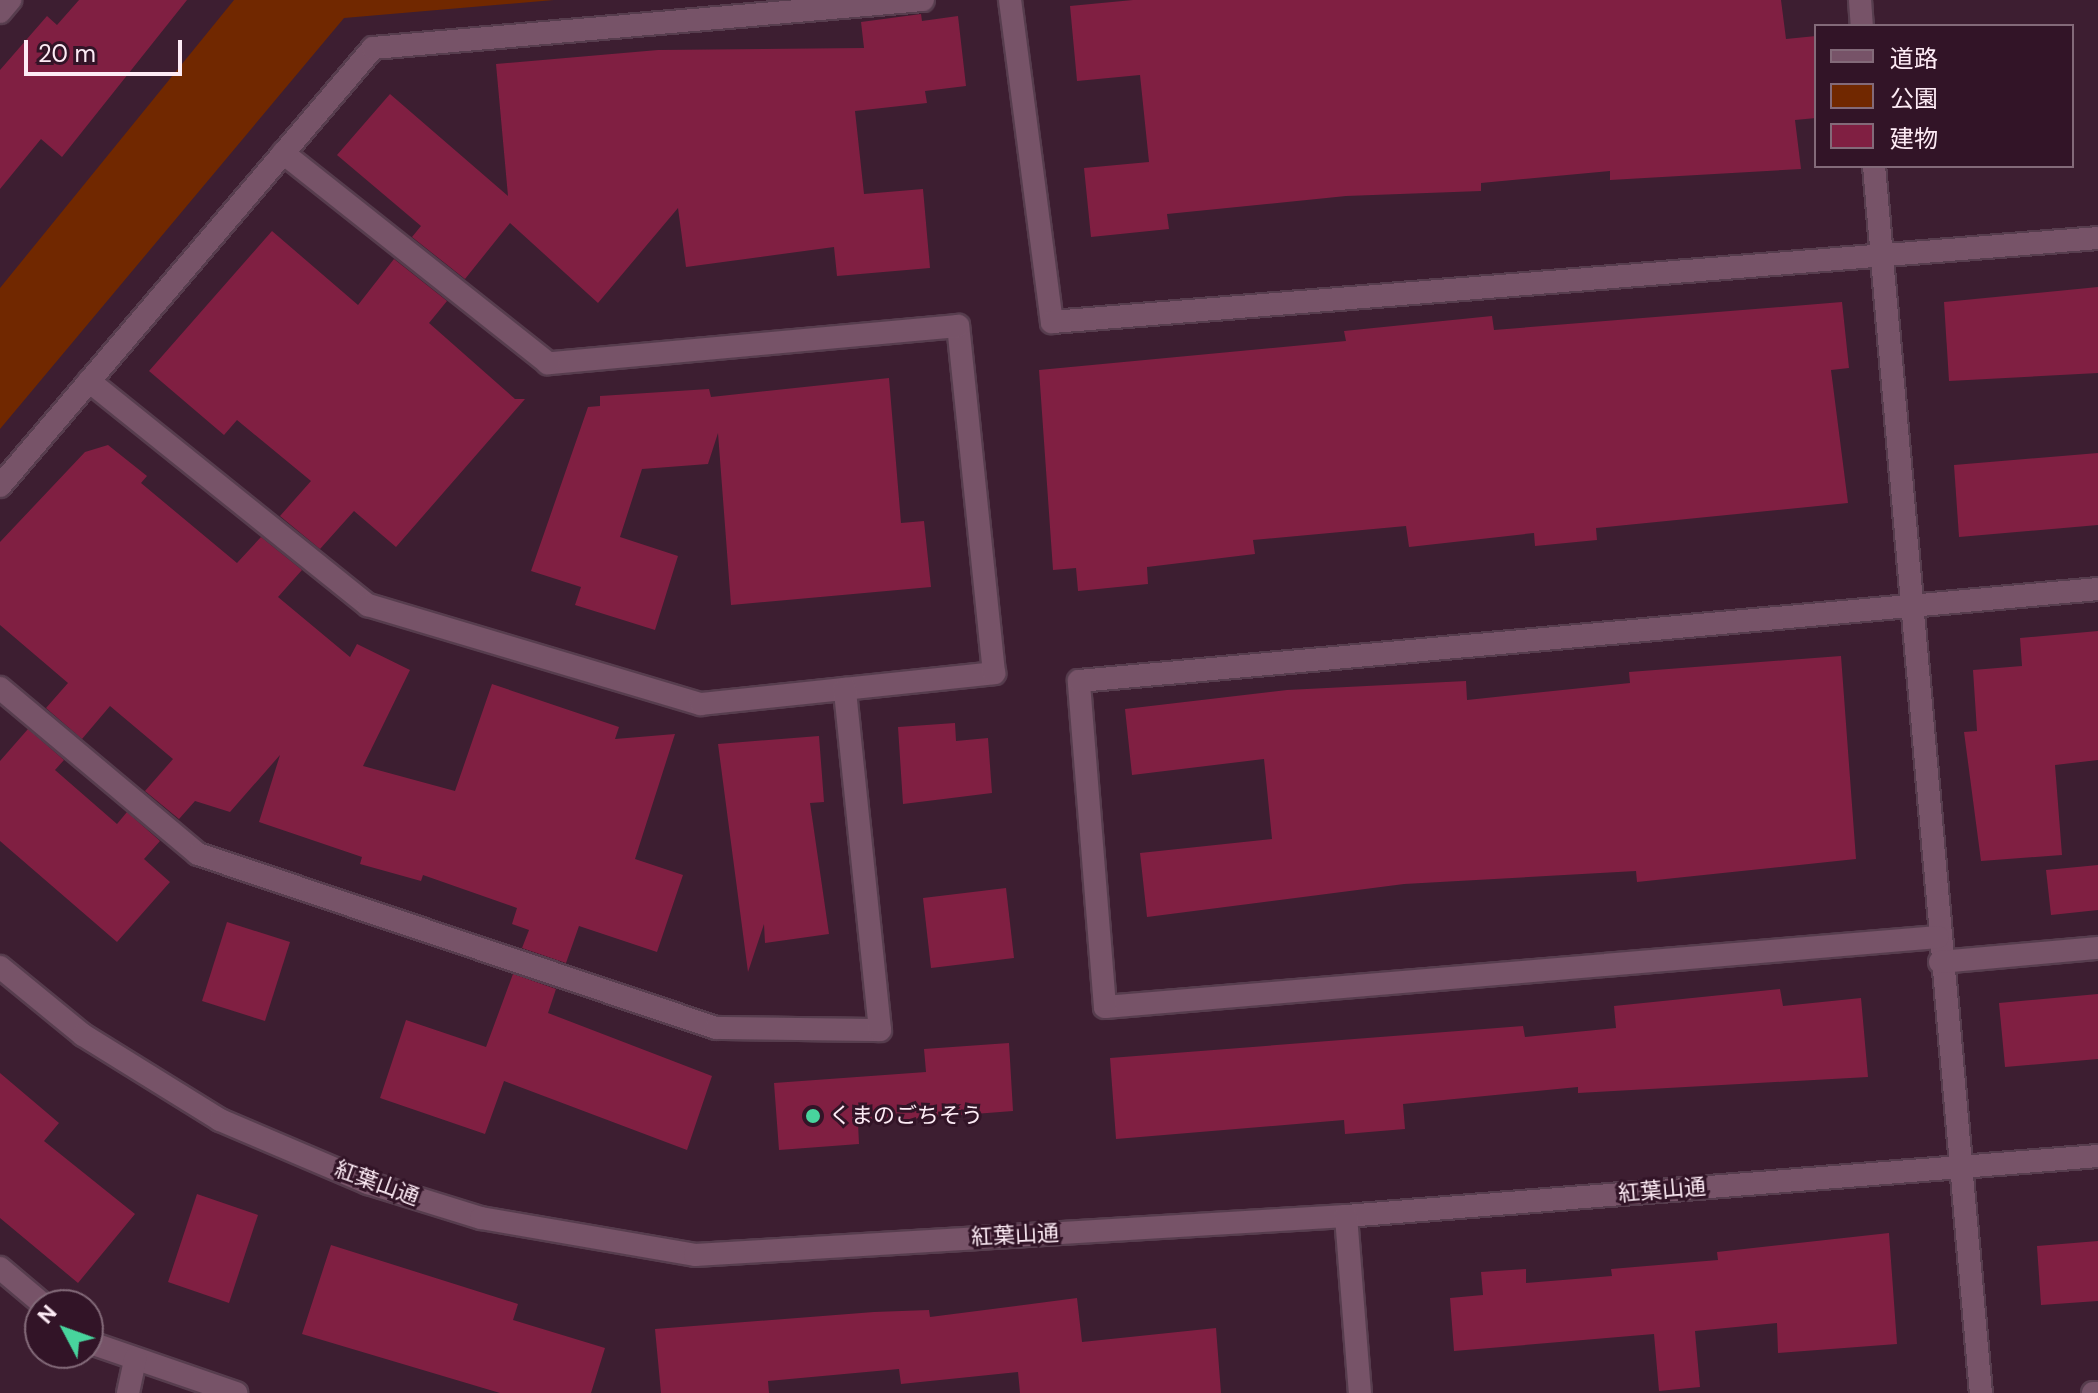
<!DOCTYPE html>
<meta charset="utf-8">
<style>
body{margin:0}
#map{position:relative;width:2098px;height:1393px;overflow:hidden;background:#3d1e31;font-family:"DM Sans","Noto Sans JP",sans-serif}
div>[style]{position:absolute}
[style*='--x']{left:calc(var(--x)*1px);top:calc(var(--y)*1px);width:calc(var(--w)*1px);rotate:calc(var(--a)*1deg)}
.green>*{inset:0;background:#712800}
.building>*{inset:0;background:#801f42}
.roads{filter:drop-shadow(2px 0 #573d4e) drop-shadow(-2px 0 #573d4e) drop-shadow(0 2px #573d4e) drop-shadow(0 -2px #573d4e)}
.minor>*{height:22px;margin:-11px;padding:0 11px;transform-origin:11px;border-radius:11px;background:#775368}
.tertiary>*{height:22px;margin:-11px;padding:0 11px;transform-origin:11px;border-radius:11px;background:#775368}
.dots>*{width:22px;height:22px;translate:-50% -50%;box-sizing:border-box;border:4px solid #321427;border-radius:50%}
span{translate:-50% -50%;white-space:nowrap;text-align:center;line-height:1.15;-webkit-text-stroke:6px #321427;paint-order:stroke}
.poi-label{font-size:22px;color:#fdebf5}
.left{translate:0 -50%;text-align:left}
.street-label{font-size:22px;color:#fdebf5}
.legend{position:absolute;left:1814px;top:24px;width:260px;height:144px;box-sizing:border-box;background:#321427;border:2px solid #836a79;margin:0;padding:10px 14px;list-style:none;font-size:24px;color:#fdebf5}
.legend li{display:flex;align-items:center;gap:16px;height:40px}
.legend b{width:40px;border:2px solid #836a79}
.north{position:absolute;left:24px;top:1289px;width:80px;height:80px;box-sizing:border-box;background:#321427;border:2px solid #836a79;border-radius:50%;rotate:311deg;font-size:22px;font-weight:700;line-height:32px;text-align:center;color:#fdebf5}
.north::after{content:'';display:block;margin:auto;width:28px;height:36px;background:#48d49d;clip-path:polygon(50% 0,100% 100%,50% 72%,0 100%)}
.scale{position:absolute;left:24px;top:40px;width:158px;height:36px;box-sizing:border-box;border:4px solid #fdebf5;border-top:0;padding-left:10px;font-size:24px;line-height:28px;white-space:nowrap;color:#fdebf5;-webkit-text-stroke:6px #321427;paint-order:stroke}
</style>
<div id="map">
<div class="green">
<i style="clip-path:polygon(234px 0,554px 0,344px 18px,0 429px,0 288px)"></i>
</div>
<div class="building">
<i style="clip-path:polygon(79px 0,187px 0,62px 157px,41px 139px,0 189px,0 70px,47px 16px,57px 25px)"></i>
<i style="clip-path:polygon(1133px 0,1781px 0,1786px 39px,1816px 36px,1816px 118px,1795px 120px,1801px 169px,1610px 180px,1610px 171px,1481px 183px,1481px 191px,1346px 196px,1167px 214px,1169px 229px,1091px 237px,1084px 168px,1149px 162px,1140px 75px,1077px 81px,1070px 6px)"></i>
<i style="clip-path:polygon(921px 14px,922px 21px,958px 16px,966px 86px,925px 91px,927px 103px,855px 111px,864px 194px,923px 189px,930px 268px,837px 276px,834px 247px,686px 267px,678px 208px,598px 303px,510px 223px,465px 279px,412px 237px,421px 226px,337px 155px,390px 94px,508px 196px,496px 64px,658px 50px,864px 48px,861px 22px)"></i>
<i style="clip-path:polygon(272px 231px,358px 305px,394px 259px,447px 301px,429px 323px,515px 399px,525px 399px,396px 547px,354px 511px,320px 549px,280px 516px,311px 481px,237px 420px,224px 435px,149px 371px)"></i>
<i style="clip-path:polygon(2098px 287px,2098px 373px,1949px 381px,1944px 302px)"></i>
<i style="clip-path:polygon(1842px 302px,1849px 368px,1831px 370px,1848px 503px,1596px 528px,1597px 540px,1535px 546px,1534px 533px,1409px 547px,1406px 526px,1253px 540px,1255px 554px,1147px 567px,1148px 584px,1078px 591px,1076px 568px,1053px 570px,1039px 370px,1346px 341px,1344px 331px,1492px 316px,1494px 330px)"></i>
<i style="clip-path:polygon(889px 378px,901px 523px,924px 521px,931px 587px,731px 605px,718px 433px,708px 464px,642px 469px,620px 537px,678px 556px,655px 630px,575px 605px,581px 587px,531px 571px,588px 407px,600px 406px,600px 396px,709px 389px,711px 397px)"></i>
<i style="clip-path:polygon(108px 445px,147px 476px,141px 483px,237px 563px,261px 537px,302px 570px,278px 597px,350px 657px,357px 644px,410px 670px,363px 766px,455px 791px,492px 684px,619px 727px,615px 739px,675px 734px,635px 859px,683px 875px,657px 952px,579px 926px,566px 963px,522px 948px,529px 930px,512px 924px,517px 908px,423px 875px,421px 881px,360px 864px,362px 857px,259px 822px,280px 755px,230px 812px,195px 801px,179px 819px,145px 791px,173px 759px,110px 706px,82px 739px,46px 708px,68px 683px,0 625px,0 542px,85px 452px)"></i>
<i style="clip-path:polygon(2098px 453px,2098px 525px,1959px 537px,1954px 465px)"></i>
<i style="clip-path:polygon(2098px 631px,2098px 760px,2055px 765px,2062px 855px,1981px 861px,1964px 732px,1977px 731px,1973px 670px,2022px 666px,2020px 638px)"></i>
<i style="clip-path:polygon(1841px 656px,1856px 859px,1637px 882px,1636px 871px,1404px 884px,1147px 917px,1140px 853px,1272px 839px,1264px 759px,1132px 775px,1125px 709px,1287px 690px,1466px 681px,1467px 700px,1630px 683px,1629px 672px)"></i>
<i style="clip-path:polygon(955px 723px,956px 741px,988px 738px,992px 793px,903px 804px,898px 727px)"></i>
<i style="clip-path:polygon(28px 729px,64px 760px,55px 770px,117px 824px,127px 812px,160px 841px,144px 859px,170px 882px,117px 942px,0 841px,0 761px)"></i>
<i style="clip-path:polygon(819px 736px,824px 802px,810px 803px,829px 934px,765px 943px,764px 924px,748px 972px,718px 744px)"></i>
<i style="clip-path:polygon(2098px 865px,2098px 910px,2051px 915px,2046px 870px)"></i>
<i style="clip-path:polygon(1006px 888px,1014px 958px,931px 968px,923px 898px)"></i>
<i style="clip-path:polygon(227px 922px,290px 942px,265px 1021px,202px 1001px)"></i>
<i style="clip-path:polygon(513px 974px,556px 989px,548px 1013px,712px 1076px,687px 1150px,504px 1081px,485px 1134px,380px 1098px,406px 1020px,486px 1047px)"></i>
<i style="clip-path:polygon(1780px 989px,1783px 1006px,1861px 998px,1868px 1077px,1578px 1093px,1578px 1087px,1403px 1104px,1405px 1129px,1345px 1134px,1344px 1120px,1116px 1139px,1110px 1058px,1523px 1026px,1525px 1037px,1616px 1028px,1614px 1006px)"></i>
<i style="clip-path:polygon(2098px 994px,2098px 1059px,2005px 1067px,1999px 1003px)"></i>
<i style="clip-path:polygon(1009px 1043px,1013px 1111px,858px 1123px,859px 1144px,779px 1150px,774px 1083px,926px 1072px,924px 1049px)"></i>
<i style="clip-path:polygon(0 1073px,59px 1123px,44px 1141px,135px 1214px,78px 1283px,0 1218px)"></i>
<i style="clip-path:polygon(197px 1194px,258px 1215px,229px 1303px,168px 1282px)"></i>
<i style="clip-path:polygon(1889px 1233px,1897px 1344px,1778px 1353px,1777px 1323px,1695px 1331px,1700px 1387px,1659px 1391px,1654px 1334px,1454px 1351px,1450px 1298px,1483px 1295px,1481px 1272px,1526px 1269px,1526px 1283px,1612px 1276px,1611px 1269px,1718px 1260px,1717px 1252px)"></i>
<i style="clip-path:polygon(2098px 1241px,2098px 1301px,2041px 1305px,2037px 1246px)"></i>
<i style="clip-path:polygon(331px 1245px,518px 1304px,513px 1320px,605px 1348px,591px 1393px,500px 1393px,302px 1334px)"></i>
<i style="clip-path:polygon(1077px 1298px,1082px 1342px,1216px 1328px,1221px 1393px,1020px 1393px,1018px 1372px,901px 1384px,899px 1369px,768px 1381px,769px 1393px,661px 1393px,655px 1329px,874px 1312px,929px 1310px,930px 1317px)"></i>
</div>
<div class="roads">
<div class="minor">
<i style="--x:1010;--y:0;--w:325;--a:82.6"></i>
<i style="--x:1052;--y:322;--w:1049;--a:-4.59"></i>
<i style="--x:1860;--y:0;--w:26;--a:86"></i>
<i style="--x:0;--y:12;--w:16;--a:-50"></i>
<i style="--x:1874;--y:166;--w:1232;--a:85.02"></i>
<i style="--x:89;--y:381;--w:358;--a:38.8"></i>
<i style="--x:368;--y:605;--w:347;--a:16.6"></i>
<i style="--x:701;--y:704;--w:295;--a:-6"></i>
<i style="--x:994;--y:673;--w:349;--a:-95.9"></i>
<i style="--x:958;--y:326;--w:412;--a:174.8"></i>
<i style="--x:548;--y:363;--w:338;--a:-141.6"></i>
<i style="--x:0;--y:486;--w:575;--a:-49.58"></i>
<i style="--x:373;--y:48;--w:552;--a:-4.99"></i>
<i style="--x:0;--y:688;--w:258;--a:40"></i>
<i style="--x:198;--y:854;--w:546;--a:18.57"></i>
<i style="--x:716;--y:1028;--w:164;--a:0.7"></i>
<i style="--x:880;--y:1030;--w:343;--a:-95.9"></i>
<i style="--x:1938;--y:937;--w:836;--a:175.2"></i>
<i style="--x:1105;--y:1007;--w:327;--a:-94.6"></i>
<i style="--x:1079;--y:681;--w:1023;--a:-5.16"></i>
<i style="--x:1940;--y:962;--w:159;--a:-5.1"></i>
<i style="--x:0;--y:1268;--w:57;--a:40.1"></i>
<i style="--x:88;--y:1342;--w:157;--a:19"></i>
<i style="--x:128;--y:1393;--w:35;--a:-78"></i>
<i style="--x:2093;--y:1393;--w:5;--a:0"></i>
</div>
<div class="tertiary">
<i style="--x:0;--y:967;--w:107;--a:39.3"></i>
<i style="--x:83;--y:1035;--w:161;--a:31.8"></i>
<i style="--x:220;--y:1120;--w:161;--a:23.1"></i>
<i style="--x:368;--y:1183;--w:118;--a:17.2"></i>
<i style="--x:481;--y:1218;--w:217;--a:9.8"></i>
<i style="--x:695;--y:1255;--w:652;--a:-3.43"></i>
<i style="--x:1346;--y:1216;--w:754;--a:-4.56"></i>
<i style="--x:1346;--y:1216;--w:178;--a:85.5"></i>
</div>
</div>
<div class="dots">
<i style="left:813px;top:1116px;background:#48d49d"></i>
</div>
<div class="poi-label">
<span class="left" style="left:829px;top:1116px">くまのごちそう</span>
</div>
<div class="street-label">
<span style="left:377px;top:1183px;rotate:20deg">紅葉山通</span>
<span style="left:1662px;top:1190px;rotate:-5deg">紅葉山通</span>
<span style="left:1015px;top:1235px;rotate:-3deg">紅葉山通</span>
</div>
<ul class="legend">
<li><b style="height:10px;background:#775368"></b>道路</li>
<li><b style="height:22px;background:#712800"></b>公園</li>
<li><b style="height:22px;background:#801f42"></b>建物</li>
</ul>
<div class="north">N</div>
<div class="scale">20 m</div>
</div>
